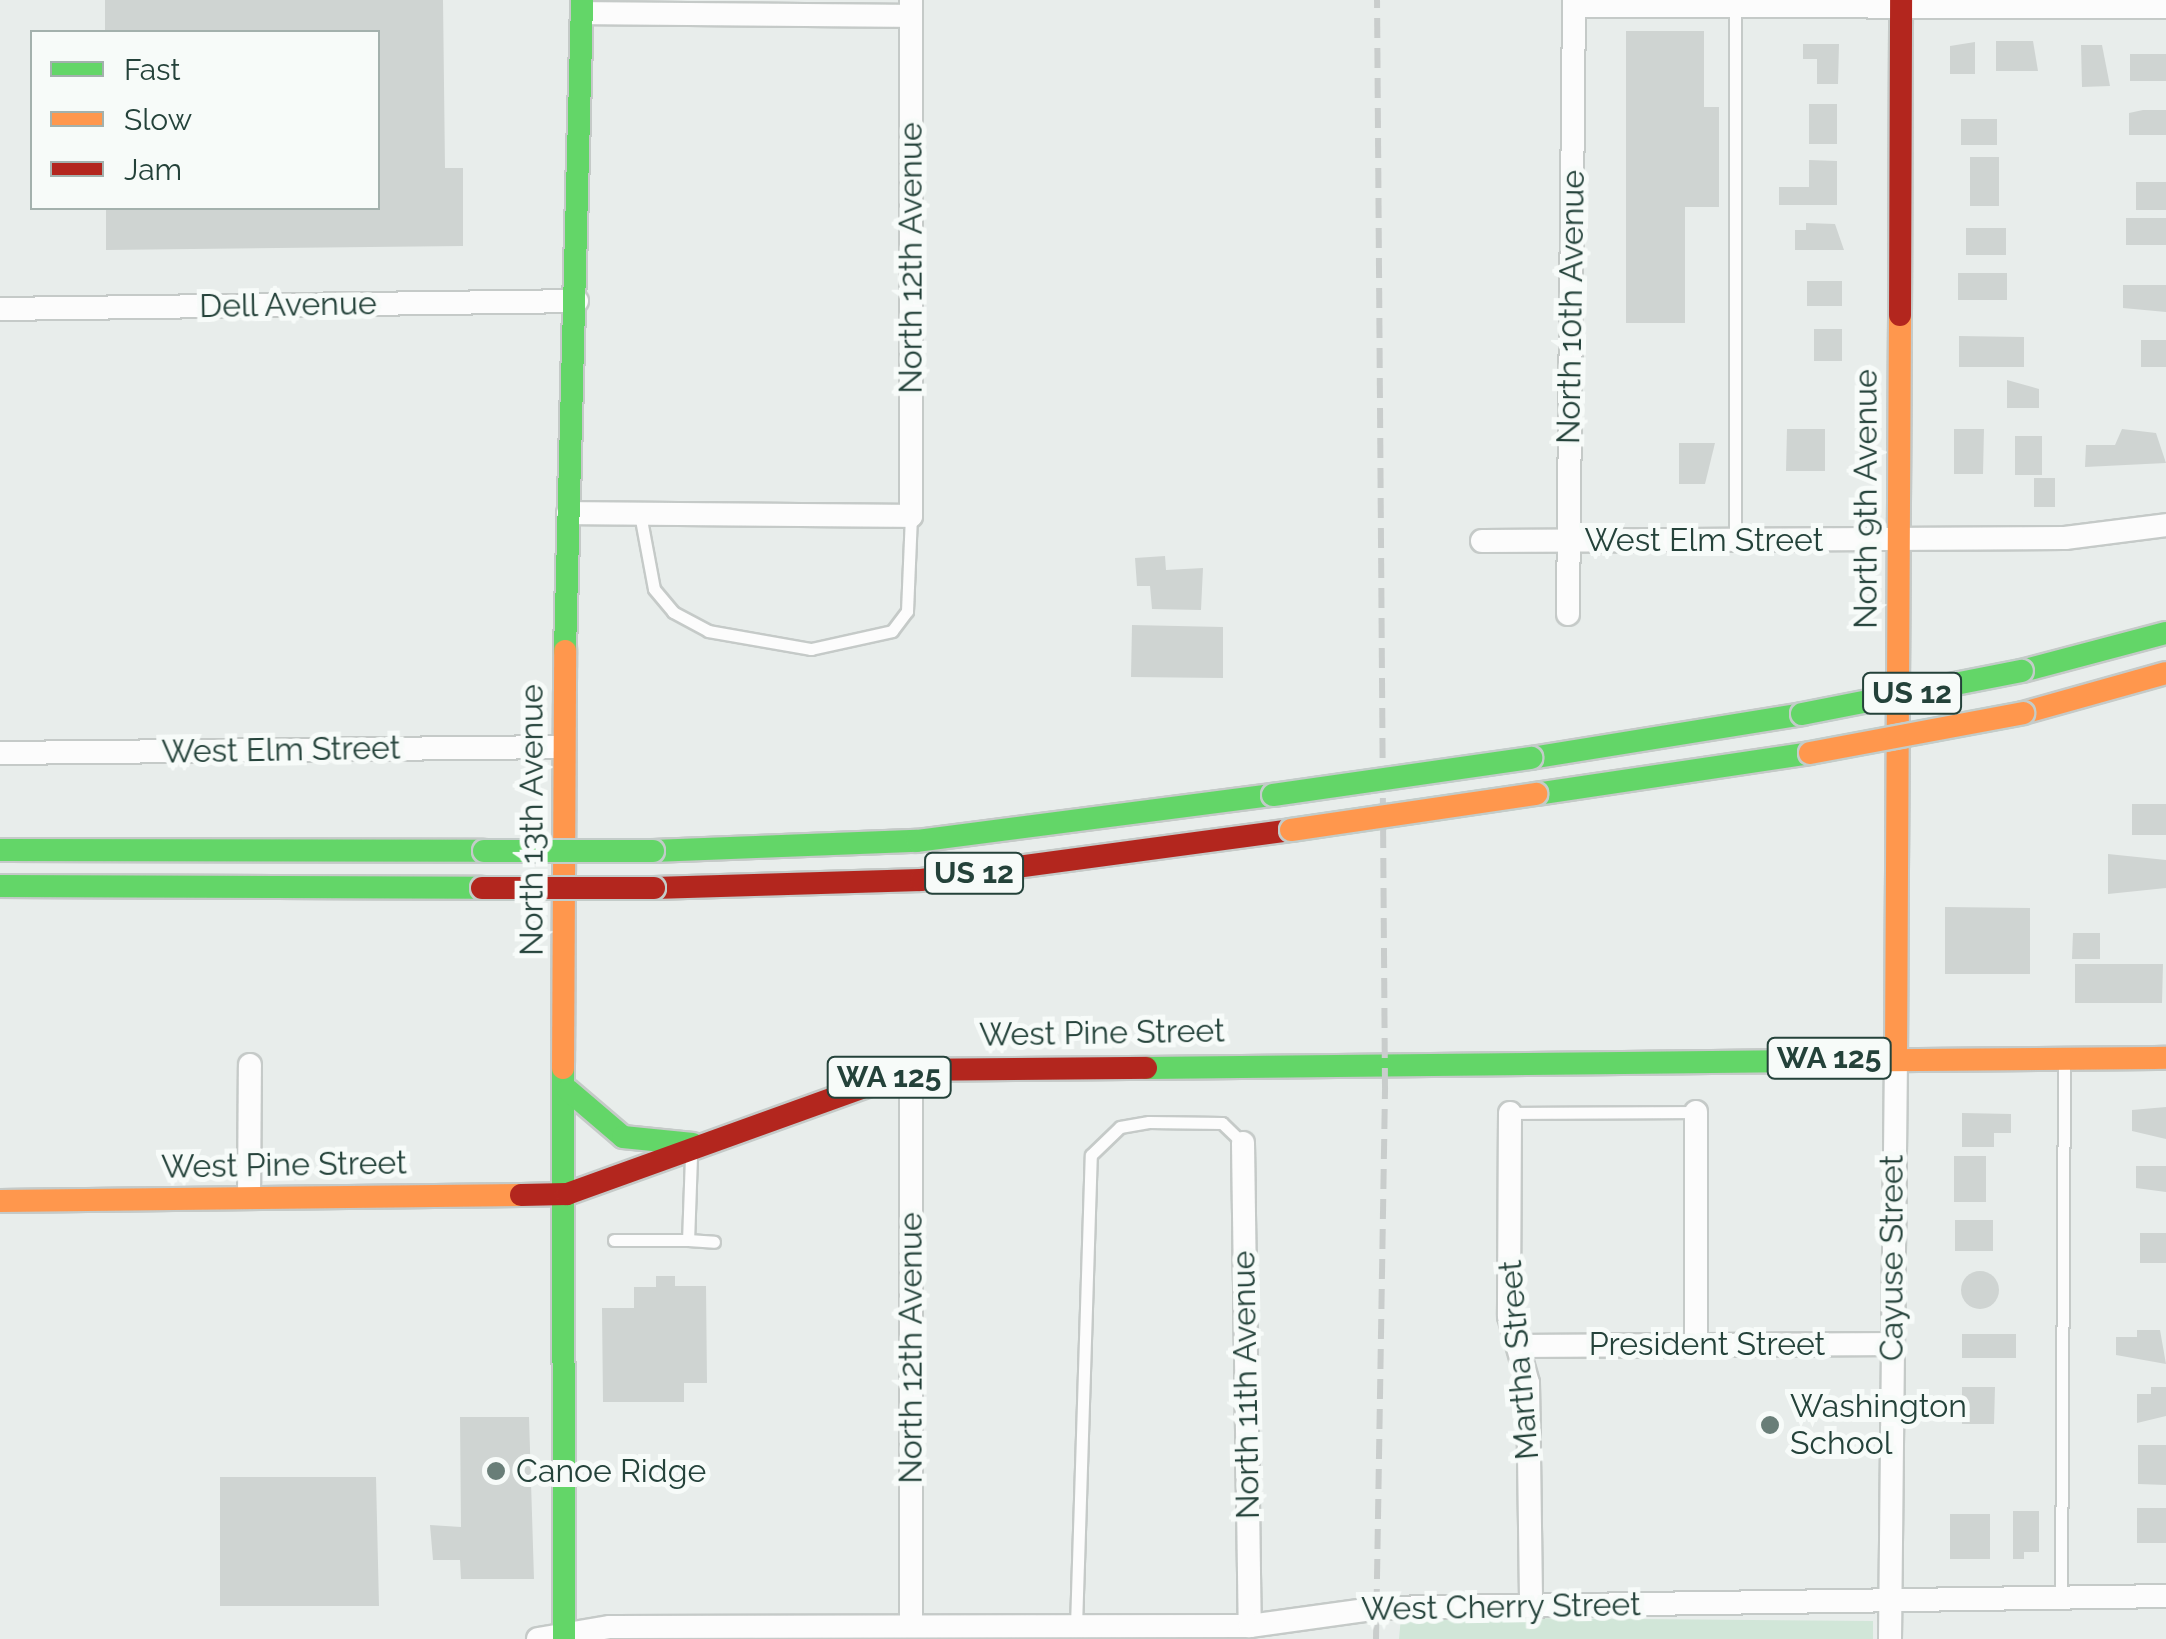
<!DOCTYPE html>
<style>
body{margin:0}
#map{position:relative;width:2166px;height:1639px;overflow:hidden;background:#e8edeb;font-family:Raleway,sans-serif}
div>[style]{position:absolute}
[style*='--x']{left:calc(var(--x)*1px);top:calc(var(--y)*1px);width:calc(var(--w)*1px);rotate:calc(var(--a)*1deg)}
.green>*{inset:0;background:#d1e6d8}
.building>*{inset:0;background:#cfd4d2}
.round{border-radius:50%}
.roads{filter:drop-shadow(2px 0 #c5cac8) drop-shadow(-2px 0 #c5cac8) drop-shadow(0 2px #c5cac8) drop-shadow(0 -2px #c5cac8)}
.lane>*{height:11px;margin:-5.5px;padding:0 5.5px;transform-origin:5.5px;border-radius:5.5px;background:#fcfcfc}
.street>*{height:22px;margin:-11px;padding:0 11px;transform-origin:11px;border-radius:11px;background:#fcfcfc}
.fast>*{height:22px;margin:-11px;padding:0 11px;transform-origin:11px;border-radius:11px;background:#63d668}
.slow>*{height:22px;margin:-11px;padding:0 11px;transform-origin:11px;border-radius:11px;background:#ff974d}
.jam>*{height:22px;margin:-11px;padding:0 11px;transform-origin:11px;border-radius:11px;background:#b3261e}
.rail>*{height:6px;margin-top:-3px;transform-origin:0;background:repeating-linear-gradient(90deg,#c9cdcc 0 20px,transparent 0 30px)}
.bridges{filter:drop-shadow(2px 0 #c3ccc9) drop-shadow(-2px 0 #c3ccc9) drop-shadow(0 2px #c3ccc9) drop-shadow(0 -2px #c3ccc9)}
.fast-bridge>*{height:22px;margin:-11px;padding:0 11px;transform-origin:11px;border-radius:11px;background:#63d668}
.slow-bridge>*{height:22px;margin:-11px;padding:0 11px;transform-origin:11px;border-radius:11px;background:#ff974d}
.jam-bridge>*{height:22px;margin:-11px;padding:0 11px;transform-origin:11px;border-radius:11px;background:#b3261e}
.dots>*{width:28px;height:28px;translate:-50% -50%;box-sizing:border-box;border:5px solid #f7fbf9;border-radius:50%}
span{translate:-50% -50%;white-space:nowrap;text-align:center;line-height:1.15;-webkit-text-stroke:10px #f7fbf9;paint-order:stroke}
.shield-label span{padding:2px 8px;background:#f7fbf9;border:2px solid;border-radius:8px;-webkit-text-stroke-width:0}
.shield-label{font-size:30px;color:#24423a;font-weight:700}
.street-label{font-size:32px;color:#24423a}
.poi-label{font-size:32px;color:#24423a}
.left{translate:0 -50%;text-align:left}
.legend{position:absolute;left:30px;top:30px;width:350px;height:180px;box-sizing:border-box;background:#f7fbf9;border:2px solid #a3b1ad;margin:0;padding:12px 18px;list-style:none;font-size:30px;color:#24423a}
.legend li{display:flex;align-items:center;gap:20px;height:50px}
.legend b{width:50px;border:2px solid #a3b1ad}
</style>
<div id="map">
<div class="green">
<i style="clip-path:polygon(1401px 1617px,1873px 1621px,1873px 1639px,1399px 1639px)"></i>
</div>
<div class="building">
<i style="clip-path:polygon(105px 0,443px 0,445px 168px,463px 168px,463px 246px,106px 250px,106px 208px,378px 208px,378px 32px,105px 32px)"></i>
<i style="clip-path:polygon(1626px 31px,1704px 31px,1704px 107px,1719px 107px,1719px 207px,1685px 207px,1685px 323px,1626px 323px)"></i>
<i style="clip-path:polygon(1996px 41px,2033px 41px,2038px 71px,1996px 71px)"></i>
<i style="clip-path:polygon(1975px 42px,1975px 74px,1950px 74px,1950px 46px)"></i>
<i style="clip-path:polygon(1803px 44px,1839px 44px,1838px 84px,1817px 84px,1817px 59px,1803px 59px)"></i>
<i style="clip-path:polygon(2081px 45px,2102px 45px,2110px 86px,2082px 87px)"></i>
<i style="clip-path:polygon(2130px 54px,2166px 54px,2166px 81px,2130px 81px)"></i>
<i style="clip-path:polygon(1809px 104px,1837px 104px,1837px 144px,1809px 144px)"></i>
<i style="clip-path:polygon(2143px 110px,2166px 110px,2166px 135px,2129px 135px,2129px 113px)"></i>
<i style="clip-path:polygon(1961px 119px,1997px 119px,1997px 145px,1961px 145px)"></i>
<i style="clip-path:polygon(1970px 157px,1999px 157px,1999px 206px,1970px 206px)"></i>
<i style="clip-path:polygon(1809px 160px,1837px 161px,1837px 205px,1779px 205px,1779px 187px,1809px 187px)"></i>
<i style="clip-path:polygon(2136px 182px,2166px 182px,2166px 210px,2136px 210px)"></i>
<i style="clip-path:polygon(2126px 218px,2166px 218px,2166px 245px,2126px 245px)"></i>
<i style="clip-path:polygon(1806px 223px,1835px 224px,1844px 250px,1795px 250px,1795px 230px,1806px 230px)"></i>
<i style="clip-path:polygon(1966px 228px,2006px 228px,2006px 255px,1966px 255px)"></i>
<i style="clip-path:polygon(1958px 273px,2007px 273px,2007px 300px,1958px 300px)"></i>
<i style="clip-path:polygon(1807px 281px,1842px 281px,1842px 306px,1807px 306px)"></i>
<i style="clip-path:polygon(2123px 285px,2166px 285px,2166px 312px,2123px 308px)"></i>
<i style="clip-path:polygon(1814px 329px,1842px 329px,1842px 361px,1814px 361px)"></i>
<i style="clip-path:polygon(1959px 336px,2024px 337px,2024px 367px,1959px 367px)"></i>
<i style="clip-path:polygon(2141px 340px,2166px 340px,2166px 367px,2141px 367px)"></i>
<i style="clip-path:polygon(2007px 380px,2039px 389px,2039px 408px,2007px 408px)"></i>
<i style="clip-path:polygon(1787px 429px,1825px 429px,1825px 471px,1786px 471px)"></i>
<i style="clip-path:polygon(1954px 429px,1984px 429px,1983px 474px,1954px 474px)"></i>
<i style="clip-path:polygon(2122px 429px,2156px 433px,2166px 463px,2085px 467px,2086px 445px,2115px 445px)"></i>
<i style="clip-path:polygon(2015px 436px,2042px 436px,2042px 475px,2015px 475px)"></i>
<i style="clip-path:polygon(1679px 443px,1715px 443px,1705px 484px,1679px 484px)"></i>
<i style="clip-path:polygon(2034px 478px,2055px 478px,2055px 507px,2034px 507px)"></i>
<i style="clip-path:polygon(1165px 556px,1166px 570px,1203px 568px,1201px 610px,1152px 609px,1150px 586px,1137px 586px,1135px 558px)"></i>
<i style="clip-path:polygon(1132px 625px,1223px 627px,1223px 678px,1131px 677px)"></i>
<i style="clip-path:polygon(2132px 804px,2166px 804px,2166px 835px,2132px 835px)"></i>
<i style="clip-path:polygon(2108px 854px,2166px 860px,2166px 888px,2108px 894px)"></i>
<i style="clip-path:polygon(1945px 907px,2030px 908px,2030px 974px,1945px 974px)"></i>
<i style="clip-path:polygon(2073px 933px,2100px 933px,2100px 959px,2072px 959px)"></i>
<i style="clip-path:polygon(2075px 964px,2163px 964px,2162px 1003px,2075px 1003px)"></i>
<i style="clip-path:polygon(2166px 1107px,2166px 1139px,2132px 1131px,2132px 1110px)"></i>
<i style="clip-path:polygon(1962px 1113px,2011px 1114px,2011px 1133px,1994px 1133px,1994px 1147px,1962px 1147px)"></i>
<i style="clip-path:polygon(1954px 1156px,1986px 1156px,1986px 1202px,1954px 1202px)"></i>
<i style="clip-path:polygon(2136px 1166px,2166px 1166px,2166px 1192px,2136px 1188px)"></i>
<i style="clip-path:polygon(1955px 1220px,1993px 1220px,1993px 1251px,1955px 1251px)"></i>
<i style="clip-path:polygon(2140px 1233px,2166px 1233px,2166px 1263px,2140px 1263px)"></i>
<i class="round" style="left:1961px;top:1271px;width:38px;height:38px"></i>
<i style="clip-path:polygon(656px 1276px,675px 1276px,675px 1286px,706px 1286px,707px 1383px,684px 1383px,684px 1402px,603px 1402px,602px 1308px,634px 1308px,634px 1287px,656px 1287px)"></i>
<i style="clip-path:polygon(2137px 1330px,2160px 1330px,2166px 1364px,2116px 1355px,2116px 1337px,2137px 1337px)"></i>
<i style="clip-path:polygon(1962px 1334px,2016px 1334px,2016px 1358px,1962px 1358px)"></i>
<i style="clip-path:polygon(1962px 1387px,1995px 1387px,1994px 1424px,1962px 1424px)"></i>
<i style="clip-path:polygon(2151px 1387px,2166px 1387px,2166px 1416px,2137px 1423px,2137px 1394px,2151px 1394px)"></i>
<i style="clip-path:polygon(460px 1417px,529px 1417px,534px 1579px,461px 1579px,460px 1560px,433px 1560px,430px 1525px,461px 1527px)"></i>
<i style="clip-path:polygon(2138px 1445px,2166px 1445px,2166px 1485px,2138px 1484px)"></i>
<i style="clip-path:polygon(220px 1477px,376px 1477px,379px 1606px,220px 1606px)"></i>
<i style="clip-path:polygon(2137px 1508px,2166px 1508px,2166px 1543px,2137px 1543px)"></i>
<i style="clip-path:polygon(2013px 1511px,2039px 1511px,2039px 1552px,2024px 1552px,2024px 1559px,2013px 1559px)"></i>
<i style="clip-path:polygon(1950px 1514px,1990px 1514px,1990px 1559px,1950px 1559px)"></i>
</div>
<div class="roads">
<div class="lane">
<i style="--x:1735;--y:4;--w:536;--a:90"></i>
<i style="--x:640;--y:514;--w:76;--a:79.4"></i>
<i style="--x:654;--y:589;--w:30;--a:50"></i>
<i style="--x:673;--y:612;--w:40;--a:28"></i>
<i style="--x:708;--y:631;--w:105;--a:9.9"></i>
<i style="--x:811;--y:649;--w:83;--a:-12.5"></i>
<i style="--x:892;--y:631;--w:25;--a:-53"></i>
<i style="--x:907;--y:611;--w:95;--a:-87.6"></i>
<i style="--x:1510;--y:1113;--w:186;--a:-0.3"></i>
<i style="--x:691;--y:1156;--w:84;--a:92"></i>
<i style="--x:688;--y:1240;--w:26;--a:4"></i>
<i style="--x:614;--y:1240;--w:74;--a:0"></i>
<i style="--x:2061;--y:1598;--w:536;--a:-89.68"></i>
<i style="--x:1076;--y:1626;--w:471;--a:-88.2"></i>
<i style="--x:1091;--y:1155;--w:40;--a:-44"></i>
<i style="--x:1120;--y:1127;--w:29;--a:-10"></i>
<i style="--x:1149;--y:1122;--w:73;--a:0.8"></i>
<i style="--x:1222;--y:1123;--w:29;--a:44"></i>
</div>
<div class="street">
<i style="--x:1574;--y:6;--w:592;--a:0.1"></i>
<i style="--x:582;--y:13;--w:329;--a:0.5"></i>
<i style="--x:0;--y:309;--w:577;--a:-0.79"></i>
<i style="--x:568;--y:513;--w:343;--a:0.5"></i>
<i style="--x:911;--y:516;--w:516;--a:-90"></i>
<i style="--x:1482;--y:541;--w:583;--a:-0.29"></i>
<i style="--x:2065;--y:538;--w:102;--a:-7.3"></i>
<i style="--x:1568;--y:614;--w:614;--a:-89.44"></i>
<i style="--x:0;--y:753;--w:562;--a:-0.61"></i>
<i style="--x:1510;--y:1113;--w:203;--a:90.3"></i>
<i style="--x:1509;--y:1316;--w:70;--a:74.2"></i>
<i style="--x:1528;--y:1383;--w:223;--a:89.2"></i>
<i style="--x:1243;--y:1143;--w:483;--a:89.2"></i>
<i style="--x:249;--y:1198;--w:133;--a:-89.6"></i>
<i style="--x:1696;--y:1342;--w:230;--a:-90"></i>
<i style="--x:1523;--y:1346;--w:369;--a:-0.3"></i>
<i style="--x:911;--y:1626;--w:556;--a:-90"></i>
<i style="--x:538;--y:1639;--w:73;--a:-9.5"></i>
<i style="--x:610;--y:1627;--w:640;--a:-0.09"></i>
<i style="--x:1250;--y:1626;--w:130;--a:-7.9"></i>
<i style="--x:1379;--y:1608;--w:787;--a:-0.87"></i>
<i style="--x:1890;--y:1639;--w:582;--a:-89.41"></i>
</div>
<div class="fast">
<i style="--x:565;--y:651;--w:651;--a:-88.5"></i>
<i style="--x:2022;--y:671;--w:149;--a:-14.8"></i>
<i style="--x:1531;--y:758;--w:275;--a:-9.2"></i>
<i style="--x:1536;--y:794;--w:277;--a:-8.5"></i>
<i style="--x:0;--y:850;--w:484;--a:0.1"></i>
<i style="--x:653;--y:851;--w:264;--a:-2.2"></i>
<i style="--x:917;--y:841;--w:359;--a:-7.4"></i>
<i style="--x:0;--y:886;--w:482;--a:0.2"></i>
<i style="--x:563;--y:1068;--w:571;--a:89.9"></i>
<i style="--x:1146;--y:1068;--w:655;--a:-0.61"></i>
<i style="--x:568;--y:1090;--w:72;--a:40.5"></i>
<i style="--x:623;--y:1137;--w:70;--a:5.7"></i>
</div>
<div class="slow">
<i style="--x:2023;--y:713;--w:148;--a:-15.6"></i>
<i style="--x:1896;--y:1057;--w:742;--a:-89.69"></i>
<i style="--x:1801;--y:1061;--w:365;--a:-0.5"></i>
<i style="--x:563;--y:1068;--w:417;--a:-89.7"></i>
<i style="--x:0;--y:1201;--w:521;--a:-0.66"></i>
</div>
<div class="jam">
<i style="--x:1900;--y:315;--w:315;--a:-89.8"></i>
<i style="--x:654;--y:888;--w:267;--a:-1.7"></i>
<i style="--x:921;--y:880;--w:373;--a:-7.7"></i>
<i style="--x:521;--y:1195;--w:46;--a:-1.2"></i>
<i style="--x:567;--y:1194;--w:366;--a:-19.8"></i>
<i style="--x:911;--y:1070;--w:235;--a:-0.5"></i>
</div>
</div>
<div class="rail">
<i style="--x:1376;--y:1639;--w:551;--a:-89.06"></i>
<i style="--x:1385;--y:1088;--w:1088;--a:-90.42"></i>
</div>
<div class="bridges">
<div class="fast-bridge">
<i style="--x:1802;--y:714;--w:224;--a:-11.1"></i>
<i style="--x:1273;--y:795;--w:261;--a:-8.2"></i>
<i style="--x:484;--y:851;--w:169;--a:0"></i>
</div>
<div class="slow-bridge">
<i style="--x:1810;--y:753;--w:217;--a:-10.6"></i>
<i style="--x:1291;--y:830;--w:248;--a:-8.4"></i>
</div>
<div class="jam-bridge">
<i style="--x:482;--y:888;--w:172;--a:0"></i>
</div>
</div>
<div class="dots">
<i style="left:1770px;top:1425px;background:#697e78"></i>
<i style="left:496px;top:1471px;background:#697e78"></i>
</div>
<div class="shield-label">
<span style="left:1912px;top:693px">US 12</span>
<span style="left:974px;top:873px">US 12</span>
<span style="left:1829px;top:1058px">WA 125</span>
<span style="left:889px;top:1077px">WA 125</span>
</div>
<div class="street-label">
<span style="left:911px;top:258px;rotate:-90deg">North 12th Avenue</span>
<span style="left:288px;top:305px;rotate:-1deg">Dell Avenue</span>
<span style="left:1571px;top:307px;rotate:-89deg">North 10th Avenue</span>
<span style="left:1866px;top:499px;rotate:-90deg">North 9th Avenue</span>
<span style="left:1704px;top:540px">West Elm Street</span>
<span style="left:281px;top:750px;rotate:-1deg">West Elm Street</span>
<span style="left:532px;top:820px;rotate:-90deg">North 13th Avenue</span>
<span style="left:1102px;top:1033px;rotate:-1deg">West Pine Street</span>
<span style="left:284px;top:1165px;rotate:-1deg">West Pine Street</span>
<span style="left:1892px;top:1258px;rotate:-90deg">Cayuse Street</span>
<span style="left:1707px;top:1344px">President Street</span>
<span style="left:911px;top:1348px;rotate:-90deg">North 12th Avenue</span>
<span style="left:1519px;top:1360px;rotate:-95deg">Martha Street</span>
<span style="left:1246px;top:1385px;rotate:-91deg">North 11th Avenue</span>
<span style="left:1501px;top:1607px;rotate:-1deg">West Cherry Street</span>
</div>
<div class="poi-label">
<span class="left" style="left:1790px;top:1425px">Washington<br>School</span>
<span class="left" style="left:516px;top:1471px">Canoe Ridge</span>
</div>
<ul class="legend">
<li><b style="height:12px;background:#63d668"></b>Fast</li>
<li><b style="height:12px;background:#ff974d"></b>Slow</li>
<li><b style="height:12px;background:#b3261e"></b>Jam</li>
</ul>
</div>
